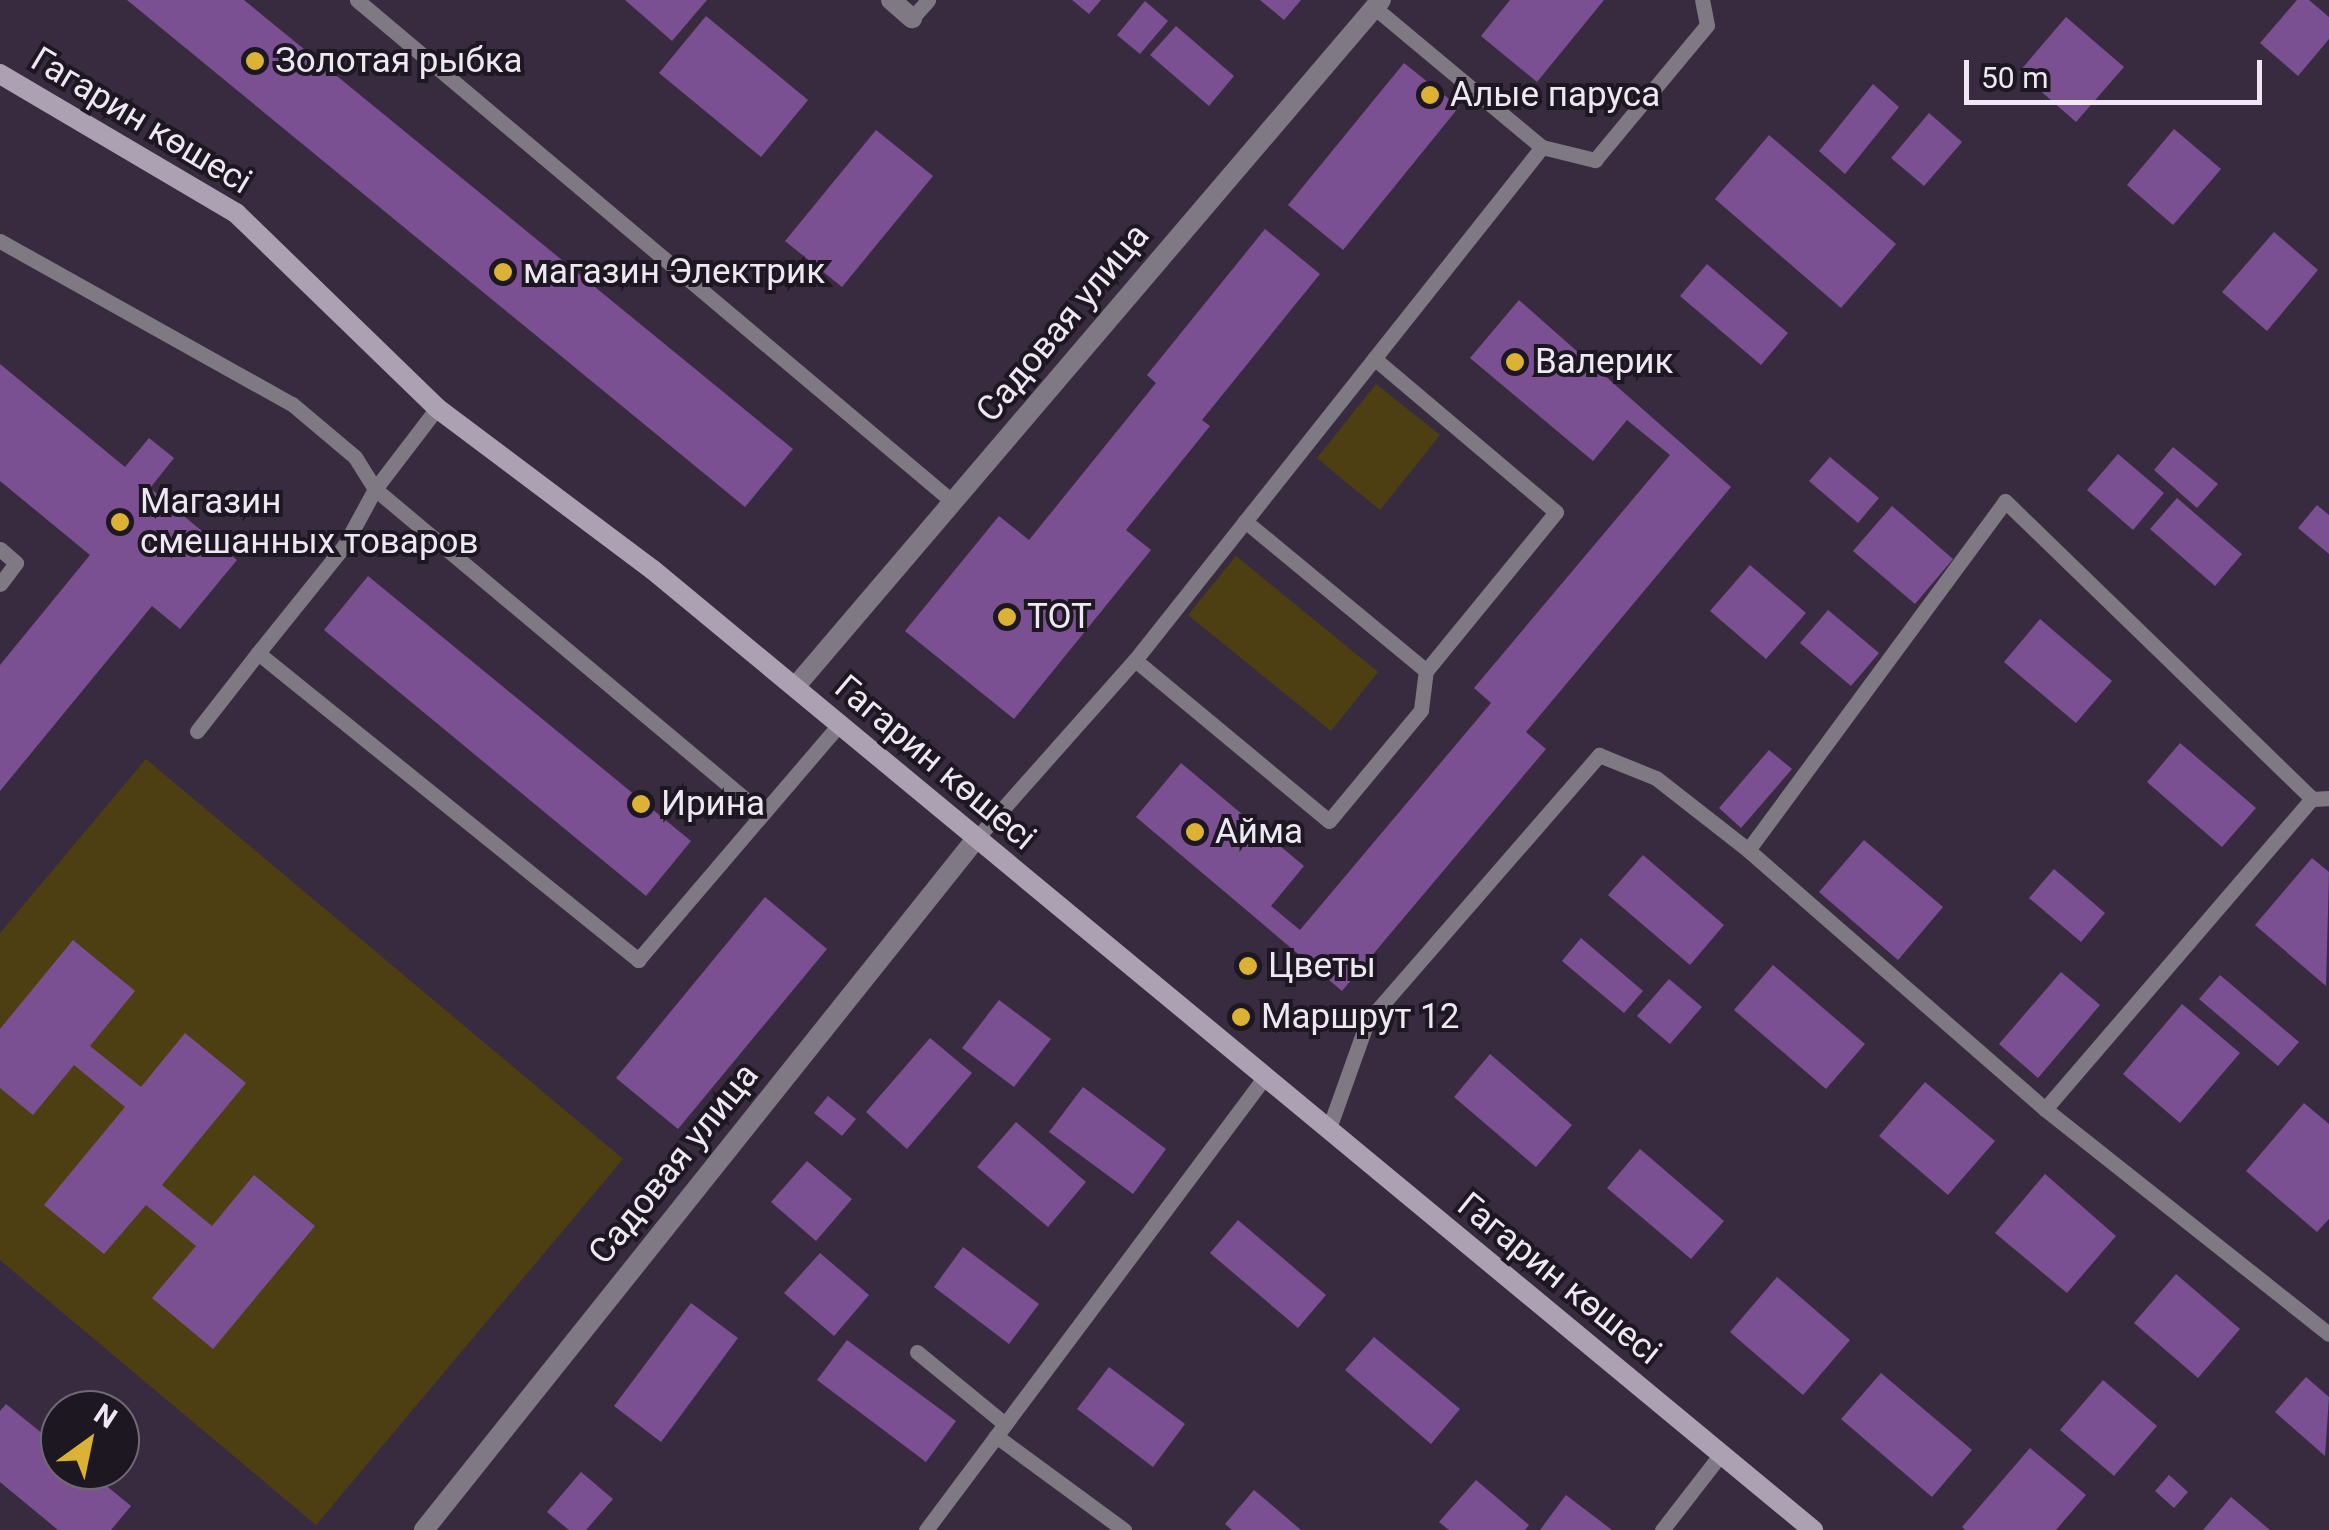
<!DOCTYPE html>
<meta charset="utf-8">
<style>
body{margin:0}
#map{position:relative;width:2329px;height:1530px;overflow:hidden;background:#382b40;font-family:Roboto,sans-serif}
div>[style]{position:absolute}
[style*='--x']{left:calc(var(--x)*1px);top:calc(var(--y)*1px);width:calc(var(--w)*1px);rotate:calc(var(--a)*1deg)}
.green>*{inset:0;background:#4e3f12}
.building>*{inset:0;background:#7a5092}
.lane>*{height:15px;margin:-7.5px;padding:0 7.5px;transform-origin:7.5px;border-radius:7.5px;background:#7f7983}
.street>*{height:20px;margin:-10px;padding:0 10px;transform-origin:10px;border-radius:10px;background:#7f7983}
.secondary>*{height:20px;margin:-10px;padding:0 10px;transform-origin:10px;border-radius:10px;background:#aba1b2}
.dots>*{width:28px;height:28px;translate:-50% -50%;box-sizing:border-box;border:5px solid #1c1720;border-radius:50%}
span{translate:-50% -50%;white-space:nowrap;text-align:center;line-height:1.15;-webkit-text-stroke:8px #1c1720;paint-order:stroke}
.poi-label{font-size:35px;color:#efe7f4}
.left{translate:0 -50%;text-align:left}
.street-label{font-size:35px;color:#efe7f4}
.north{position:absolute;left:40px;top:1390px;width:100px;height:100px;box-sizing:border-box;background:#1c1720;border:2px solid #706a75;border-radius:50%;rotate:33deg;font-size:28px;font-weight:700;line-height:40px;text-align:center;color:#efe7f4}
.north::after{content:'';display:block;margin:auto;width:35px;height:45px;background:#dbb233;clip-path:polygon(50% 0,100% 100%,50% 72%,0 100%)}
.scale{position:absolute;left:1964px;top:60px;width:298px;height:45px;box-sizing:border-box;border:5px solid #efe7f4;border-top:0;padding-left:12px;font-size:30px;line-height:35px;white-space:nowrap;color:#efe7f4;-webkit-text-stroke:8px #1c1720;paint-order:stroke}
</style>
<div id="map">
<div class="green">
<i style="clip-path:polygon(1376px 384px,1440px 435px,1380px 510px,1317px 458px)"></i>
<i style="clip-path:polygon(1236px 556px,1378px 672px,1331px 731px,1188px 615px)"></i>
<i style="clip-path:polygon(146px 759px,623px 1159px,316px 1525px,0 1260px,0 933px)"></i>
</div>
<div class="building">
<i style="clip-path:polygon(127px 0,244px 0,793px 449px,745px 507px)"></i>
<i style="clip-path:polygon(625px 0,707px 0,672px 41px)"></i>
<i style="clip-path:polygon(1072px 0,1101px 0,1089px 14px)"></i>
<i style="clip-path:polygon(1260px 0,1301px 0,1284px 20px)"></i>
<i style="clip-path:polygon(1510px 0,1604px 0,1537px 82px,1481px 36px)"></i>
<i style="clip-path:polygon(2297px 0,2309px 0,2329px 17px,2329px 39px,2298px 76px,2260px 43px)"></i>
<i style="clip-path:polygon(1145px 1px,1168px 21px,1140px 54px,1117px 35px)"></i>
<i style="clip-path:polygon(706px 16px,808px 100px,761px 157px,659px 73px)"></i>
<i style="clip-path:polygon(2066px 17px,2124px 67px,2076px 122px,2019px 72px)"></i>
<i style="clip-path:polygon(1176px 26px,1234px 76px,1209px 106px,1150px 55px)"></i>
<i style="clip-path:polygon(1404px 63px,1459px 107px,1343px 250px,1288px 205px)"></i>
<i style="clip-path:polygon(1873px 84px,1899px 107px,1845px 174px,1819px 151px)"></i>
<i style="clip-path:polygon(1929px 113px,1962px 142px,1924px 186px,1891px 158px)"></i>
<i style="clip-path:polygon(2174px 129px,2221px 169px,2173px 225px,2127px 185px)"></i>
<i style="clip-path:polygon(876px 130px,933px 176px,842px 287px,785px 241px)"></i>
<i style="clip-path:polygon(1769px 135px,1896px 244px,1841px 308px,1715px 199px)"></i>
<i style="clip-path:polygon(1265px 229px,1320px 274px,1202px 420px,1210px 426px,1126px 530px,1151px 550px,1014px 719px,905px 631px,999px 516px,1029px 540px,1156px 383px,1147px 375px)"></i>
<i style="clip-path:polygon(2274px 232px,2318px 270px,2267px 331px,2222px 292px)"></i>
<i style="clip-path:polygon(1707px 264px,1788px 333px,1761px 365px,1680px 296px)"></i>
<i style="clip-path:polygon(1519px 300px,1731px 487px,1526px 732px,1546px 749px,1342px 991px,1136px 817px,1181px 763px,1304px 866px,1271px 906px,1300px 930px,1491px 703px,1474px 688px,1670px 455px,1627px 420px,1593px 461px,1470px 358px)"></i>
<i style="clip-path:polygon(0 364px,125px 467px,149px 438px,174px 458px,150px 488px,237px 560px,180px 629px,152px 606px,0 791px,0 665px,90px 555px,0 481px)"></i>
<i style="clip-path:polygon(2173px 447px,2218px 484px,2197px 508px,2154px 470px)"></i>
<i style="clip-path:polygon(2118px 454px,2164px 493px,2133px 530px,2087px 490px)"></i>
<i style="clip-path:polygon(1830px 457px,1879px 498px,1858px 523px,1809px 481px)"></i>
<i style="clip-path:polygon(2177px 498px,2242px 554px,2215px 586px,2150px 529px)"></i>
<i style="clip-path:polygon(2317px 505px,2329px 515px,2329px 554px,2298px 528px)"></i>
<i style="clip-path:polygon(1892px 506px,1953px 559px,1915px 604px,1853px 551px)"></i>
<i style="clip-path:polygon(1750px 565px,1806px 613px,1766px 659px,1710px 611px)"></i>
<i style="clip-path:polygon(368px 576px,691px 841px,646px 896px,324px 630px)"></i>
<i style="clip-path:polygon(1828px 610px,1879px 653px,1851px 686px,1800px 643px)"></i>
<i style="clip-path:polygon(2040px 619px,2112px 681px,2076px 723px,2004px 662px)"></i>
<i style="clip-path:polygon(2180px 743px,2256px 808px,2222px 847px,2147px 782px)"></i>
<i style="clip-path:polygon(1769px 750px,1792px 769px,1741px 828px,1719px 808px)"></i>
<i style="clip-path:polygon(1864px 840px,1943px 907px,1898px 960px,1819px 892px)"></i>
<i style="clip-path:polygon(1643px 855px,1724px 925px,1690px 965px,1608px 895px)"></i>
<i style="clip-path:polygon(2312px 858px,2329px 872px,2326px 986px,2255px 925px)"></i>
<i style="clip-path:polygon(2054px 869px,2105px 913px,2081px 942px,2029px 898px)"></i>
<i style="clip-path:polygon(765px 897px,827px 949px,678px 1129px,616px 1078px)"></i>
<i style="clip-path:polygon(1581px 938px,1643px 991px,1624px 1013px,1562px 961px)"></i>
<i style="clip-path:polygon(73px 940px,135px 991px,90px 1046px,141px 1087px,185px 1033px,246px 1083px,162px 1185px,212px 1226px,254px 1175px,315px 1226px,213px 1349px,152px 1298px,196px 1246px,146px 1205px,104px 1254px,44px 1205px,125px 1107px,74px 1065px,33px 1115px,0 1088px,0 1029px)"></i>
<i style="clip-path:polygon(1773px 965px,1865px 1044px,1826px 1089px,1734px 1010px)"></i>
<i style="clip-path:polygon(2061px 972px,2100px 1005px,2038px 1078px,1999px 1044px)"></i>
<i style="clip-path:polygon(2220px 975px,2299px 1042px,2278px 1066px,2199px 999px)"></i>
<i style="clip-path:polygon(1669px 979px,1702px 1007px,1670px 1044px,1637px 1016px)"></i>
<i style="clip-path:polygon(999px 1000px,1051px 1039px,1014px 1087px,962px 1048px)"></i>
<i style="clip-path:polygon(2182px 1004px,2240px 1053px,2180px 1123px,2123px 1074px)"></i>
<i style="clip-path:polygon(930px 1038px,972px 1073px,907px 1149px,866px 1112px)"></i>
<i style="clip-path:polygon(1490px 1054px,1572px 1125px,1536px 1167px,1454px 1097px)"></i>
<i style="clip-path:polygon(1925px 1082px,1995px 1141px,1948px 1195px,1879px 1136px)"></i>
<i style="clip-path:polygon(1083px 1087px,1166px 1149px,1133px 1194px,1049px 1132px)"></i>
<i style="clip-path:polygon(828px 1096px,856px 1119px,842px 1136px,814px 1113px)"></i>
<i style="clip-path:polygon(2304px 1103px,2329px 1124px,2329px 1219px,2317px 1232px,2246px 1171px)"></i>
<i style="clip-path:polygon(1016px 1122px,1086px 1182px,1048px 1227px,977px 1167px)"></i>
<i style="clip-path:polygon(1640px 1149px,1724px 1221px,1691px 1259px,1607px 1188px)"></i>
<i style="clip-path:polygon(807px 1161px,852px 1199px,816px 1241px,771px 1202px)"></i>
<i style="clip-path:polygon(2045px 1174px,2116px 1236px,2067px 1293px,1995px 1233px)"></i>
<i style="clip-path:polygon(1238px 1220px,1326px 1295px,1298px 1328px,1210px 1253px)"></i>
<i style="clip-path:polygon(963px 1247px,1039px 1304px,1009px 1344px,934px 1287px)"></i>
<i style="clip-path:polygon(820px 1253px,869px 1295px,834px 1336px,784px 1293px)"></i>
<i style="clip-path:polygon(2176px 1274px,2240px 1329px,2198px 1378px,2134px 1323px)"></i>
<i style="clip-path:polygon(1777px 1277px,1850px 1340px,1803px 1395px,1730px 1332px)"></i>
<i style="clip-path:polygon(691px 1303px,738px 1338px,661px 1442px,614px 1406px)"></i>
<i style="clip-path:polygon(1374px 1337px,1460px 1409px,1431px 1444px,1345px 1370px)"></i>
<i style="clip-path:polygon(847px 1340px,956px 1421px,926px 1462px,817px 1380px)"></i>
<i style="clip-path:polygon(1109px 1367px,1185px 1424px,1153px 1467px,1077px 1409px)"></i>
<i style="clip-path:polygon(1881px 1373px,1972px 1450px,1932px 1497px,1841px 1419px)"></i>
<i style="clip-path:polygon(2306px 1377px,2329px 1397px,2325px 1456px,2275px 1412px)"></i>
<i style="clip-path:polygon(2103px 1380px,2157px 1426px,2114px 1476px,2060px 1430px)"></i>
<i style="clip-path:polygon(6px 1404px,60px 1448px,60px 1470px,87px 1470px,131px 1506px,111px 1530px,58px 1530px,0 1482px,0 1411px)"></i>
<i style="clip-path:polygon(2030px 1448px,2086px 1495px,2056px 1530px,1965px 1530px,1962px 1527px)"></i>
<i style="clip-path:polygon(581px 1472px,613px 1499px,586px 1530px,569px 1530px,547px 1512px)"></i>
<i style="clip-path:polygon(2169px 1475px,2188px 1492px,2174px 1508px,2155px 1491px)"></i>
<i style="clip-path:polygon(1476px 1480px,1529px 1525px,1525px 1530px,1449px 1530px,1439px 1522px)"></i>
<i style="clip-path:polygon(1254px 1490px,1301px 1530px,1232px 1530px,1225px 1524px)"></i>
<i style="clip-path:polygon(1566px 1495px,1612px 1530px,1540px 1530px)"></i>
<i style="clip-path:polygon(2231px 1497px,2270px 1530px,2203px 1530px)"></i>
</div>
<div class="lane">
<i style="--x:357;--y:0;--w:779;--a:40.11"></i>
<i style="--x:1375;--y:8;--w:217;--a:39.8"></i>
<i style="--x:912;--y:18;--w:24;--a:-48"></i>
<i style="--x:0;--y:241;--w:334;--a:29.2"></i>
<i style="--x:292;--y:404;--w:82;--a:40.1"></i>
<i style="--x:355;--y:457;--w:38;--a:58"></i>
<i style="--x:375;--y:489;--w:506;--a:39.95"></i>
<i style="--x:437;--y:408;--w:102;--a:127.4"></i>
<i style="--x:375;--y:489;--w:65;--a:118.5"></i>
<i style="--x:344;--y:546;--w:137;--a:128.8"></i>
<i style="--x:258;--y:653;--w:489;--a:38.9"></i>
<i style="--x:638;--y:960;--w:309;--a:-49.5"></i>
<i style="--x:1245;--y:521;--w:235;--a:39.6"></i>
<i style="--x:0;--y:549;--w:21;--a:41"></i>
<i style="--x:16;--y:563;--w:26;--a:127"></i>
<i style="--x:1135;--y:660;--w:252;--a:39.7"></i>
<i style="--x:1329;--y:821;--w:144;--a:-50.3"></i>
<i style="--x:1421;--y:710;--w:39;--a:-83"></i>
<i style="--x:1426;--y:671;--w:205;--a:-50.7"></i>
<i style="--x:1556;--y:512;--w:238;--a:-139.8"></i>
<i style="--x:197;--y:731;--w:99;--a:-52"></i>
<i style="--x:975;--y:840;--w:241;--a:-48.4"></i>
<i style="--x:1135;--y:660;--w:655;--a:-51.57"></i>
<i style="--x:1542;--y:147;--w:55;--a:13.8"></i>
<i style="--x:1595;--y:160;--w:175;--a:-50.3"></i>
<i style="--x:1707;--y:25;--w:25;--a:-101"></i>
<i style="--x:1748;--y:850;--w:433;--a:-53.6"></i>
<i style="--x:2005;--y:501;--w:428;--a:44.1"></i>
<i style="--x:2045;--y:1109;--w:409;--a:-49.3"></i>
<i style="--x:2312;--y:799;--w:17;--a:-3"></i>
<i style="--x:1328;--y:1131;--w:116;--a:-70.3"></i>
<i style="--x:1367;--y:1022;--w:354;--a:-49"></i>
<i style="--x:1599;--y:755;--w:61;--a:22"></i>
<i style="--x:1656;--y:778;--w:117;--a:38"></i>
<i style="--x:1748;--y:850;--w:394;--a:41.1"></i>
<i style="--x:2045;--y:1109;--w:362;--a:38.4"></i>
<i style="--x:917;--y:1352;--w:114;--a:39.3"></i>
<i style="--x:996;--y:1436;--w:159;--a:36.3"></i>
<i style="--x:926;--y:1530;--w:564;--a:-53.21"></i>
<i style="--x:1662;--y:1530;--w:96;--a:-52.2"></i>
</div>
<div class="street">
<i style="--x:891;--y:0;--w:28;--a:41"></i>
<i style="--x:795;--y:687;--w:903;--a:-49.54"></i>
<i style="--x:424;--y:1530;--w:883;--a:-51.39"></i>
</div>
<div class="secondary">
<i style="--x:0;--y:74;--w:274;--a:30.5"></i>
<i style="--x:236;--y:213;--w:280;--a:44.1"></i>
<i style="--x:437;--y:408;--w:270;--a:36.9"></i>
<i style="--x:653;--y:570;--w:1506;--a:39.61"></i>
</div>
<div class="dots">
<i style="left:255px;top:61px;background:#dbb233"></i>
<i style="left:1430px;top:95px;background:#dbb233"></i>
<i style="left:503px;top:272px;background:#dbb233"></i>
<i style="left:1515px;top:362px;background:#dbb233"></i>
<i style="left:120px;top:522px;background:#dbb233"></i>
<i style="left:1007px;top:617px;background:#dbb233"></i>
<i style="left:641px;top:804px;background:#dbb233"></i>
<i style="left:1195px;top:832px;background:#dbb233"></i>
<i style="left:1248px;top:966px;background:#dbb233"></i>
<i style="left:1241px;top:1017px;background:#dbb233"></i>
</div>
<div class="poi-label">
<span class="left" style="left:275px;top:61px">Золотая рыбка</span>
<span class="left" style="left:1450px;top:95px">Алые паруса</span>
<span class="left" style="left:523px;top:272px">магазин Электрик</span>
<span class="left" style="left:1535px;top:362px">Валерик</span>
<span class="left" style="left:140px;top:522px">Магазин<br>смешанных товаров</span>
<span class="left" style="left:1027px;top:617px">ТОТ</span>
<span class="left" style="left:661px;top:804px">Ирина</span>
<span class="left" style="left:1215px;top:832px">Айма</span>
<span class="left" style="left:1268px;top:966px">Цветы</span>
<span class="left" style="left:1261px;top:1017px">Маршрут 12</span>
</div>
<div class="street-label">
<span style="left:141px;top:121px;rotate:31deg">Гагарин көшесі</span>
<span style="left:1063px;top:323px;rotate:-50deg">Садовая улица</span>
<span style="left:935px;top:763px;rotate:40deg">Гагарин көшесі</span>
<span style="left:674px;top:1164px;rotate:-51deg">Садовая улица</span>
<span style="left:1559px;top:1279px;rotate:39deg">Гагарин көшесі</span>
</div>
<div class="north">N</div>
<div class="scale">50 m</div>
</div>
